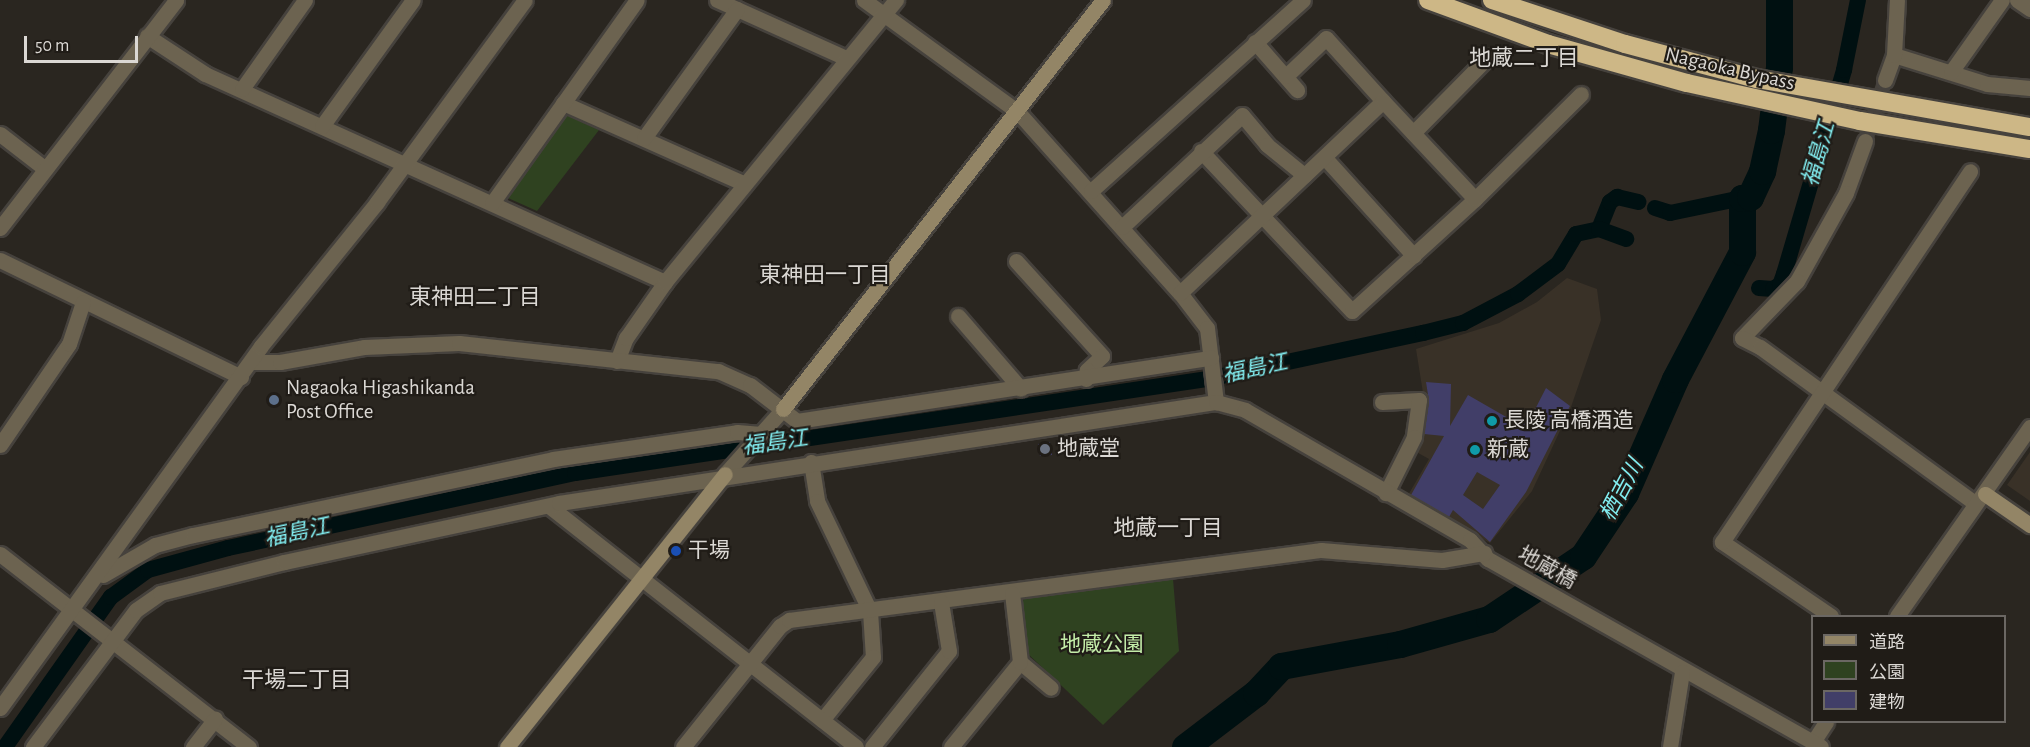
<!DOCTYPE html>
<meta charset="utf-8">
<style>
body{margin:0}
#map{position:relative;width:2030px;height:747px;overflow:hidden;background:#2a2620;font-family:"Alegreya Sans","Noto Sans JP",sans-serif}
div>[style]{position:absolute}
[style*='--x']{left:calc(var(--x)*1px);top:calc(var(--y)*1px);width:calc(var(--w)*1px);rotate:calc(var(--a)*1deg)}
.built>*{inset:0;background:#393127}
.green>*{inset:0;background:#2f4220}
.canal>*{height:16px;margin:-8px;padding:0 8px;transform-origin:8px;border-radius:8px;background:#001011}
.river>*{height:27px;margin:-13.5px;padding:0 13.5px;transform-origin:13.5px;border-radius:13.5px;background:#001011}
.building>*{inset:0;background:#413e68}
.street-tunnel>*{height:15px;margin-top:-7.5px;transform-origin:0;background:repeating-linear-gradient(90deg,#45413b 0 15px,transparent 0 23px)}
.roads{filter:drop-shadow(2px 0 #46423d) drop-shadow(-2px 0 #46423d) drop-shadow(0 2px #46423d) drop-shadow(0 -2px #46423d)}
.street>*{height:15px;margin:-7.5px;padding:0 7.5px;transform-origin:7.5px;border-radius:7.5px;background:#6c6350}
.secondary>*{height:15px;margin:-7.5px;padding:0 7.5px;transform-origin:7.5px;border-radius:7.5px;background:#938566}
.highway>*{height:18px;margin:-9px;padding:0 9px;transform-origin:9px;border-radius:9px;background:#cdb786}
.dots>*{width:16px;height:16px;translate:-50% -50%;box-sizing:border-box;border:3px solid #201c17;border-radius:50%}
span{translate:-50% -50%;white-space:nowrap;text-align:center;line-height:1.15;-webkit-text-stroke:4.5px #201c17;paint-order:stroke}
.street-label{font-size:21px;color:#dbd8d4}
.poi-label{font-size:21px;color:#dbd8d4}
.left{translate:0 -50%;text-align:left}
.park-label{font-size:21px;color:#c3eca8}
.neighbourhood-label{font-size:22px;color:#dbd8d4}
.water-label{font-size:22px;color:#82eef1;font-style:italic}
.legend{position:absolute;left:1811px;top:615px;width:195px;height:108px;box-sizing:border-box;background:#201c17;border:2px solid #6b6763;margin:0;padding:8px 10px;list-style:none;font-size:18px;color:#dbd8d4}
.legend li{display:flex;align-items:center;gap:12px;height:30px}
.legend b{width:30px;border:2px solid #6b6763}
.scale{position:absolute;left:24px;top:36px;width:114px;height:27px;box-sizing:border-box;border:3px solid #dbd8d4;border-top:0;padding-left:8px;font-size:18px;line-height:21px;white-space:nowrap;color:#dbd8d4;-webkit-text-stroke:4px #201c17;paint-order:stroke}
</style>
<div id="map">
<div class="built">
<i style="clip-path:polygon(1567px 278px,1597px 289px,1601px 320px,1571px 407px,1532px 491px,1490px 543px,1407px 497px,1429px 459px,1411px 449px,1419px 435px,1423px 393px,1416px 349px,1499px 323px,1537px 302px)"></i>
<i style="clip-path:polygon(2030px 452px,2030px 501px,2007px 485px)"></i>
</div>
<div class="green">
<i style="clip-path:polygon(566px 115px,599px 130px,537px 211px,508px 198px)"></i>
<i style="clip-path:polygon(1173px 579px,1179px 651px,1103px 725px,1027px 653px,1019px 604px,1027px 597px)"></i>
</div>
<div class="canal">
<i style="--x:1655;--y:208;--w:16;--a:18"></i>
<i style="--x:1670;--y:213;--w:74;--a:-11.8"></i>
<i style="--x:1599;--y:229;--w:29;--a:-68"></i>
<i style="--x:1610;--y:202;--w:9;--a:-36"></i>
<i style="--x:1617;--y:197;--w:22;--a:13"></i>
<i style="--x:1759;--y:288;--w:14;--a:4"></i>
<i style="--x:1773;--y:289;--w:8;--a:-30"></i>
<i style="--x:1780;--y:285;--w:12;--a:-70"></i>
<i style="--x:1784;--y:274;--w:213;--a:-73.6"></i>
<i style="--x:1844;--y:70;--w:71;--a:-78.7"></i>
<i style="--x:5;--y:747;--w:184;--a:-54.8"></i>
<i style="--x:111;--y:597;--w:46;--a:-36.1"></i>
<i style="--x:148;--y:570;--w:83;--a:-15.4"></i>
<i style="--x:228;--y:548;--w:355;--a:-12.2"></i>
<i style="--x:575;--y:473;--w:640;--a:-8.45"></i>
<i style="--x:1208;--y:379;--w:220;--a:-12.1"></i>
<i style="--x:1423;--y:333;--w:41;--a:-14"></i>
<i style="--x:1463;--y:323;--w:62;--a:-27.8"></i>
<i style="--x:1518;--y:294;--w:50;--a:-36.9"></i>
<i style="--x:1558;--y:264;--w:35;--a:-59"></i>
<i style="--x:1576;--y:234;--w:24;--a:-12"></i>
<i style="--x:1599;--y:229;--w:29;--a:20"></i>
</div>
<div class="river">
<i style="--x:1185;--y:747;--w:89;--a:-37.3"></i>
<i style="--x:1256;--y:693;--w:37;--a:-47"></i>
<i style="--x:1281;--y:666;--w:121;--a:-10.5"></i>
<i style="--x:1400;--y:644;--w:92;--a:-15.7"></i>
<i style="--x:1489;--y:619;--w:113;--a:-33.8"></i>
<i style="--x:1583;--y:556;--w:76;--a:-56.3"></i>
<i style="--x:1625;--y:493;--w:124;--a:-66.3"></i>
<i style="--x:1675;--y:379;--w:144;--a:-62.2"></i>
<i style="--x:1742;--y:252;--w:54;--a:-90"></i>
<i style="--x:1742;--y:198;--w:8;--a:-7"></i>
<i style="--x:1750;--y:197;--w:29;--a:-65"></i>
<i style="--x:1762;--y:171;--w:42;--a:-77.6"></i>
<i style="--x:1771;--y:130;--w:64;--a:-82.8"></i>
<i style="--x:1779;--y:67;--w:67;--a:-90"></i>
</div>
<div class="building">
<i style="clip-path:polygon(evenodd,1426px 382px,1451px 384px,1450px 426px,1468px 395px,1508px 418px,1512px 412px,1529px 421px,1546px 388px,1570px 406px,1526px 492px,1490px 542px,1453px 510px,1449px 517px,1411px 495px,1444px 436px,1424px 434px,1429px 401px,1426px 382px,1477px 472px,1500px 485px,1483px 509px,1463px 495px,1477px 472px)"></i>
<i style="clip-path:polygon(1050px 442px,1052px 455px,1040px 456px,1038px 444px)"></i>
</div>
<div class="street-tunnel">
<i style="--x:1865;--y:141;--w:64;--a:-71.8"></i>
</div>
<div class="roads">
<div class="street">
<i style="--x:717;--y:0;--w:141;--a:24.2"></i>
<i style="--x:864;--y:0;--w:189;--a:36"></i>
<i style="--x:1017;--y:111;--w:244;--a:48.2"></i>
<i style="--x:1180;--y:293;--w:44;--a:52.4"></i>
<i style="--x:1207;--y:328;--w:75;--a:83.1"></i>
<i style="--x:2017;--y:0;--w:16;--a:35"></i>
<i style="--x:147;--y:36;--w:69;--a:33.2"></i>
<i style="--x:205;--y:74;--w:505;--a:24.33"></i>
<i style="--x:1255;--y:42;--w:64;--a:48.8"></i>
<i style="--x:1894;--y:55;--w:97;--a:17.3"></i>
<i style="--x:1987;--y:84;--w:43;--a:5.3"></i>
<i style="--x:1951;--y:72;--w:88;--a:-54.7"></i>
<i style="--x:1286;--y:76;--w:55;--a:-43.5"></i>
<i style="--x:1326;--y:38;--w:85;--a:47.9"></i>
<i style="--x:1885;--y:80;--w:27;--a:-70"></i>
<i style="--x:1894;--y:55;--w:55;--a:-86.9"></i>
<i style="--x:242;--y:89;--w:109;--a:-54.7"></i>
<i style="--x:563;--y:103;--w:199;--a:24"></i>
<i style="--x:322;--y:126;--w:155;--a:-54.2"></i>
<i style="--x:1413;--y:133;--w:107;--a:-45.4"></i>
<i style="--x:0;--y:134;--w:56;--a:37.7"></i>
<i style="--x:644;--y:138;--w:159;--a:-54.2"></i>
<i style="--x:1865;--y:141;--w:55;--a:110.1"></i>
<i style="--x:1846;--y:193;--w:101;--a:119.1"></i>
<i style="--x:1797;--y:281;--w:79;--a:134"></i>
<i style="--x:1742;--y:338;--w:20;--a:27"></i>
<i style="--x:1760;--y:347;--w:266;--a:36"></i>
<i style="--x:1201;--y:151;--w:220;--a:46.7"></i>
<i style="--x:1352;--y:311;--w:166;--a:-42.3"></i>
<i style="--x:1475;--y:199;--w:149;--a:-44.7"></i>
<i style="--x:1325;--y:158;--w:132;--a:47.8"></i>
<i style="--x:1091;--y:191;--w:285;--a:-42"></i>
<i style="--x:492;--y:203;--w:249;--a:-54.5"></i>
<i style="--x:1122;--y:227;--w:164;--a:-43"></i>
<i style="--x:1242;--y:115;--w:39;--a:50"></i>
<i style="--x:1267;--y:145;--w:48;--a:39"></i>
<i style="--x:0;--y:228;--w:288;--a:-52.3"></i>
<i style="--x:0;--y:260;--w:268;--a:25.9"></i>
<i style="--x:1016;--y:261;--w:128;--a:47.8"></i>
<i style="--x:1102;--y:356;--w:21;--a:137"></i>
<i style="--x:1087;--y:370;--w:9;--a:96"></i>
<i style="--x:1180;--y:293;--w:279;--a:-43.4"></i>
<i style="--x:1383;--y:101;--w:134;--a:46.8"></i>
<i style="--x:958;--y:316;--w:96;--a:49.2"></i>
<i style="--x:617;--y:361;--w:25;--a:-69"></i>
<i style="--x:626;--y:338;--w:68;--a:-55.1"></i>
<i style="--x:665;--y:282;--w:365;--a:-50.7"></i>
<i style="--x:253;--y:362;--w:27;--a:0"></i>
<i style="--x:280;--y:362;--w:85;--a:-10.1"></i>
<i style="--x:364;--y:347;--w:95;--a:-2.4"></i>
<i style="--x:459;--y:343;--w:261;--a:6.2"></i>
<i style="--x:718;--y:371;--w:35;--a:24"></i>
<i style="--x:750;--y:385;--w:59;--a:37.5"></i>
<i style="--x:797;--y:421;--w:419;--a:-8.7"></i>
<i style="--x:1382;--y:402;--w:37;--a:-3"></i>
<i style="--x:1419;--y:400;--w:37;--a:98"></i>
<i style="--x:1414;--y:437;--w:63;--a:116.6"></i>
<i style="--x:0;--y:445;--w:122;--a:-55.7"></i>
<i style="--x:69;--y:344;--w:44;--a:-71.6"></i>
<i style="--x:811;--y:462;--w:39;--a:81"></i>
<i style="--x:817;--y:501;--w:122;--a:64.3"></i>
<i style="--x:870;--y:611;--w:46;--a:86.3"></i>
<i style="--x:873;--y:657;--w:81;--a:129"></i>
<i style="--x:725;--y:474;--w:87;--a:-48.3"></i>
<i style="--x:549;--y:506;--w:390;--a:38.1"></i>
<i style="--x:0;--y:554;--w:315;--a:37.8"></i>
<i style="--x:103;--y:575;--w:60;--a:-30"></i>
<i style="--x:155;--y:545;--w:39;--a:-15"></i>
<i style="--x:193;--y:535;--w:368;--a:-11.9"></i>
<i style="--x:553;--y:459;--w:186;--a:-8.3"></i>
<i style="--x:737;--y:432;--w:21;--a:5"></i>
<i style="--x:1831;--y:616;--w:132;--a:-145.8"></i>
<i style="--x:1722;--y:542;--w:446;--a:-56.2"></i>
<i style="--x:1897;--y:616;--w:231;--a:-54.9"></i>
<i style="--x:1020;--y:662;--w:40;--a:40"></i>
<i style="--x:0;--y:708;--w:446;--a:-54.2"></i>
<i style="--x:261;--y:346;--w:185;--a:-51.1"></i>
<i style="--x:377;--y:202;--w:250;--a:-53.8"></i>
<i style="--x:1813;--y:742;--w:24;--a:-57"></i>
<i style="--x:33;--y:747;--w:171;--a:-53.1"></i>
<i style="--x:136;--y:610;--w:29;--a:-35"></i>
<i style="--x:160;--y:593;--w:128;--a:-14"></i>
<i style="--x:284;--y:562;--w:281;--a:-12.1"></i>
<i style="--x:559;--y:503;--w:665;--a:-8.74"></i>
<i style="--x:1216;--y:402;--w:30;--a:15"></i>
<i style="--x:1245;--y:410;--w:260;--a:30"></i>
<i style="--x:1470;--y:540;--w:26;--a:47"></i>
<i style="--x:1488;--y:559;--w:382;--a:29.4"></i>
<i style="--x:193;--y:747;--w:36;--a:-52"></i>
<i style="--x:683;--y:747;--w:155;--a:-51.3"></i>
<i style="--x:780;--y:626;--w:11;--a:-34"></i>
<i style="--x:789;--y:620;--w:537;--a:-7.5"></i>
<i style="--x:1321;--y:550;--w:121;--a:4.7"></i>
<i style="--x:1442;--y:560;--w:43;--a:-9.5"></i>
<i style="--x:872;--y:747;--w:123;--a:-51.3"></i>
<i style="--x:949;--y:651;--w:50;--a:-99.3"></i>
<i style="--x:951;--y:747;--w:109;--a:-50.9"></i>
<i style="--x:1020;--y:662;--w:69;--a:-96.6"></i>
<i style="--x:1670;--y:747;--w:76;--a:-80.9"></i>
</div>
<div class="secondary">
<i style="--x:783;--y:409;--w:519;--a:-51.96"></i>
<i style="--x:1985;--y:494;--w:55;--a:34.6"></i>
<i style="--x:507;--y:747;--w:349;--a:-51.4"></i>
</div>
<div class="highway">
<i style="--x:1428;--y:0;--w:128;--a:20.1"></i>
<i style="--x:1548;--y:44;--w:144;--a:15.7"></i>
<i style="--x:1687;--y:83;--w:177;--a:12.4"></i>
<i style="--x:1860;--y:121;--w:172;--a:9.4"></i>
<i style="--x:1492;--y:0;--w:140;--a:18.3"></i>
<i style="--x:1625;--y:44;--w:137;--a:14.9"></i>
<i style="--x:1757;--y:79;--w:277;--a:10"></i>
</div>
</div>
<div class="dots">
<i style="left:274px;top:400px;background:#5c6f8a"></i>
<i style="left:1492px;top:421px;background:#0f9aa8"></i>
<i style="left:1045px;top:449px;background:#6b7280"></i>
<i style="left:1475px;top:450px;background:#0f9aa8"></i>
<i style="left:676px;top:551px;background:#1a4fb4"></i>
</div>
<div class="street-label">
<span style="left:1730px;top:69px;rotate:13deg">Nagaoka Bypass</span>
<span style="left:1547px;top:568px;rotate:29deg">地蔵橋</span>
</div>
<div class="poi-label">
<span class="left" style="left:286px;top:400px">Nagaoka Higashikanda<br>Post Office</span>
<span class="left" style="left:1504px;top:421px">長陵 高橋酒造</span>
<span class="left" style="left:1057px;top:449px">地蔵堂</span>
<span class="left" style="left:1487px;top:450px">新蔵</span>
<span class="left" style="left:688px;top:551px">干場</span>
</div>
<div class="park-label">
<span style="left:1102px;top:645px">地蔵公園</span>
</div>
<div class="neighbourhood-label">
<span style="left:1524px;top:59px">地蔵二丁目</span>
<span style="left:825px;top:276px">東神田一丁目</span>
<span style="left:475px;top:298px">東神田二丁目</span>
<span style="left:1168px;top:529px">地蔵一丁目</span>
<span style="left:297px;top:681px">干場二丁目</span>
</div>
<div class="water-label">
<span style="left:1819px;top:154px;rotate:-74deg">福島江</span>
<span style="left:1255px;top:369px;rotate:-12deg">福島江</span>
<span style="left:775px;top:443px;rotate:-8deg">福島江</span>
<span style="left:1622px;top:490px;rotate:-62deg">栖吉川</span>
<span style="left:297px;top:533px;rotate:-12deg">福島江</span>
</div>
<ul class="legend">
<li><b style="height:8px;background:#938566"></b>道路</li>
<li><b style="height:16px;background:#2f4220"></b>公園</li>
<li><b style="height:16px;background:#413e68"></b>建物</li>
</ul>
<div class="scale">50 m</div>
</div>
